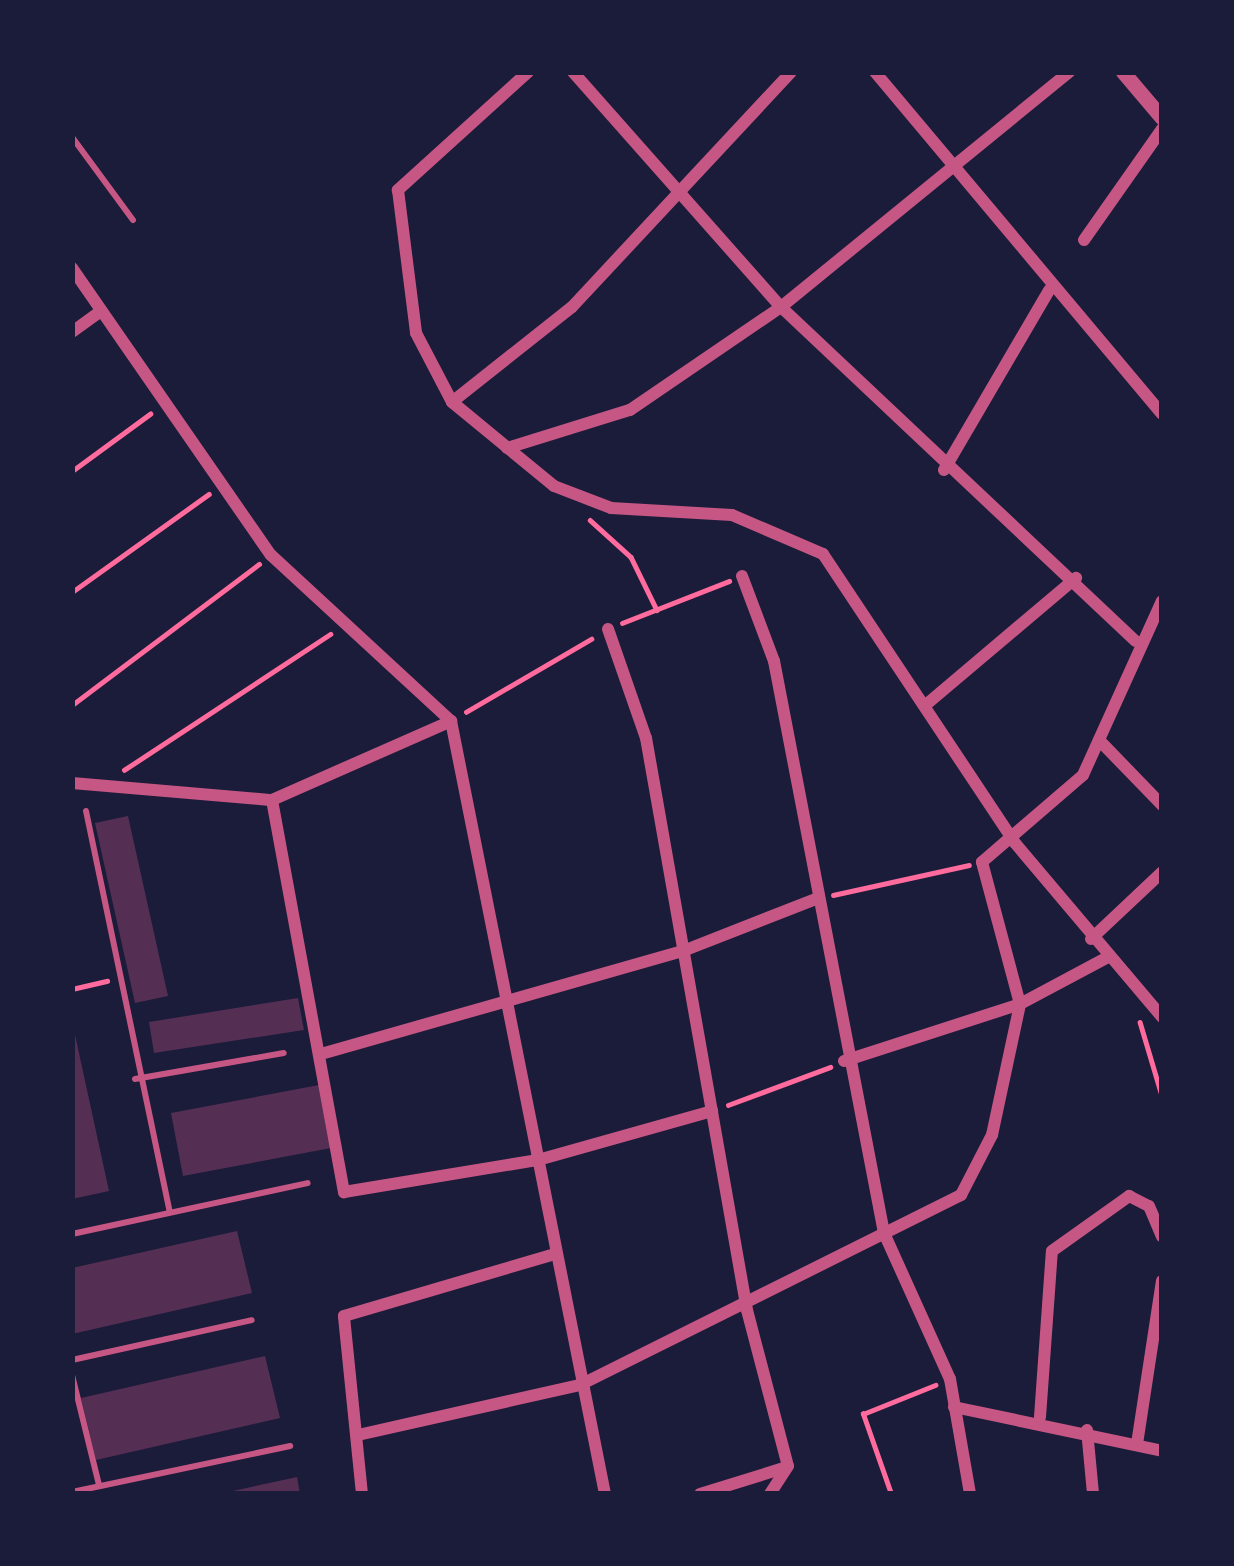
<!DOCTYPE html>
<style>
body{margin:0}
#map{position:relative;width:1234px;height:1566px;overflow:hidden;background:#1b1b3a;font-family:Commissioner,sans-serif}
div>[style]{position:absolute}
[style*='--x']{left:calc(var(--x)*1px);top:calc(var(--y)*1px);width:calc(var(--w)*1px);rotate:calc(var(--a)*1deg)}
.building>*{inset:0;background:#542f53}
.path>*{height:4.5px;margin:-2.25px;padding:0 2.25px;transform-origin:2.25px;border-radius:2.25px;background:#ff6b9d}
.service>*{height:6px;margin:-3px;padding:0 3px;transform-origin:3px;border-radius:3px;background:#c65784}
.minor>*{height:12px;margin:-6px;padding:0 6px;transform-origin:6px;border-radius:6px;background:#c65784}
.tertiary>*{height:15px;margin:-7.5px;padding:0 7.5px;transform-origin:7.5px;border-radius:7.5px;background:#c65784}
span{translate:-50% -50%;white-space:nowrap;text-align:center;line-height:1.15;-webkit-text-stroke:9px #1b1b3a;paint-order:stroke}
.frame{position:absolute;inset:0;border:75px solid #1b1b3a;pointer-events:none}
</style>
<div id="map">
<div class="building">
<i style="clip-path:polygon(128px 816px,168px 996px,135px 1003px,95px 823px)"></i>
<i style="clip-path:polygon(298px 998px,304px 1030px,154px 1053px,149px 1022px)"></i>
<i style="clip-path:polygon(72px 1021px,109px 1191px,72px 1199px)"></i>
<i style="clip-path:polygon(319px 1085px,331px 1148px,183px 1176px,171px 1113px)"></i>
<i style="clip-path:polygon(237px 1231px,252px 1293px,72px 1334px,72px 1268px)"></i>
<i style="clip-path:polygon(265px 1356px,280px 1418px,96px 1460px,81px 1398px)"></i>
<i style="clip-path:polygon(297px 1477px,300px 1494px,228px 1494px,228px 1492px)"></i>
</div>
<div class="path">
<i style="--x:72;--y:471;--w:97;--a:-36.2"></i>
<i style="--x:590;--y:520;--w:55;--a:42.1"></i>
<i style="--x:631;--y:557;--w:59;--a:63.9"></i>
<i style="--x:72;--y:592;--w:168;--a:-35.6"></i>
<i style="--x:622;--y:623;--w:115;--a:-21.4"></i>
<i style="--x:72;--y:705;--w:234;--a:-37"></i>
<i style="--x:466;--y:712;--w:145;--a:-30.3"></i>
<i style="--x:124;--y:770;--w:247;--a:-33.4"></i>
<i style="--x:833;--y:895;--w:139;--a:-12.4"></i>
<i style="--x:72;--y:989;--w:36;--a:-13"></i>
<i style="--x:1140;--y:1022;--w:77;--a:73.4"></i>
<i style="--x:728;--y:1105;--w:109;--a:-20.4"></i>
<i style="--x:891;--y:1494;--w:85;--a:-109.3"></i>
<i style="--x:863;--y:1414;--w:78;--a:-21.9"></i>
</div>
<div class="service">
<i style="--x:72;--y:137;--w:103;--a:53.7"></i>
<i style="--x:86;--y:811;--w:408;--a:78.2"></i>
<i style="--x:135;--y:1079;--w:151;--a:-9.9"></i>
<i style="--x:72;--y:1234;--w:241;--a:-12.2"></i>
<i style="--x:72;--y:1360;--w:184;--a:-12.5"></i>
<i style="--x:72;--y:1375;--w:113;--a:76.2"></i>
<i style="--x:72;--y:1492;--w:223;--a:-11.9"></i>
</div>
<div class="minor">
<i style="--x:528;--y:72;--w:176;--a:137.8"></i>
<i style="--x:398;--y:190;--w:144;--a:82.8"></i>
<i style="--x:416;--y:333;--w:78;--a:62.4"></i>
<i style="--x:452;--y:402;--w:132;--a:39.5"></i>
<i style="--x:554;--y:486;--w:61;--a:21.1"></i>
<i style="--x:611;--y:508;--w:121;--a:3.3"></i>
<i style="--x:732;--y:515;--w:99;--a:23.2"></i>
<i style="--x:823;--y:554;--w:347;--a:56.4"></i>
<i style="--x:1015;--y:843;--w:228;--a:49.8"></i>
<i style="--x:573;--y:72;--w:314;--a:48.5"></i>
<i style="--x:781;--y:307;--w:487;--a:43.3"></i>
<i style="--x:875;--y:72;--w:446;--a:50"></i>
<i style="--x:1084;--y:240;--w:136;--a:-54.9"></i>
<i style="--x:72;--y:268;--w:349;--a:55.3"></i>
<i style="--x:271;--y:555;--w:245;--a:42.7"></i>
<i style="--x:451;--y:721;--w:788;--a:78.73"></i>
<i style="--x:72;--y:332;--w:36;--a:-36"></i>
<i style="--x:452;--y:402;--w:153;--a:-38.4"></i>
<i style="--x:572;--y:307;--w:321;--a:-47"></i>
<i style="--x:507;--y:448;--w:129;--a:-17.2"></i>
<i style="--x:630;--y:410;--w:183;--a:-34.3"></i>
<i style="--x:781;--y:307;--w:372;--a:-39.2"></i>
<i style="--x:944;--y:470;--w:208;--a:-59.7"></i>
<i style="--x:742;--y:576;--w:91;--a:69.4"></i>
<i style="--x:774;--y:661;--w:582;--a:79.11"></i>
<i style="--x:884;--y:1233;--w:160;--a:65.7"></i>
<i style="--x:950;--y:1379;--w:117;--a:80.1"></i>
<i style="--x:608;--y:629;--w:115;--a:70.8"></i>
<i style="--x:646;--y:738;--w:581;--a:79.99"></i>
<i style="--x:747;--y:1310;--w:161;--a:75.3"></i>
<i style="--x:788;--y:1466;--w:33;--a:123"></i>
<i style="--x:928;--y:703;--w:194;--a:-40.2"></i>
<i style="--x:1099;--y:740;--w:91;--a:45.9"></i>
<i style="--x:72;--y:783;--w:201;--a:4.9"></i>
<i style="--x:272;--y:800;--w:196;--a:-23.8"></i>
<i style="--x:272;--y:800;--w:399;--a:79.6"></i>
<i style="--x:344;--y:1192;--w:197;--a:-9.4"></i>
<i style="--x:538;--y:1160;--w:181;--a:-15.7"></i>
<i style="--x:1091;--y:939;--w:98;--a:-43.3"></i>
<i style="--x:321;--y:1054;--w:376;--a:-15.9"></i>
<i style="--x:683;--y:951;--w:143;--a:-21.4"></i>
<i style="--x:844;--y:1061;--w:185;--a:-17.9"></i>
<i style="--x:1020;--y:1004;--w:98;--a:-28.1"></i>
<i style="--x:954;--y:1407;--w:213;--a:11.9"></i>
<i style="--x:1040;--y:1417;--w:166;--a:-85.9"></i>
<i style="--x:1052;--y:1251;--w:95;--a:-35.5"></i>
<i style="--x:1129;--y:1196;--w:22;--a:27"></i>
<i style="--x:1149;--y:1206;--w:33;--a:67"></i>
<i style="--x:1087;--y:1430;--w:64;--a:84.6"></i>
<i style="--x:358;--y:1435;--w:228;--a:-12.7"></i>
<i style="--x:580;--y:1385;--w:426;--a:-26.5"></i>
<i style="--x:961;--y:1195;--w:68;--a:-62.7"></i>
<i style="--x:992;--y:1135;--w:134;--a:-77.9"></i>
<i style="--x:1020;--y:1004;--w:147;--a:-105"></i>
<i style="--x:982;--y:862;--w:133;--a:-40.7"></i>
<i style="--x:1083;--y:775;--w:191;--a:-65.6"></i>
<i style="--x:1137;--y:1444;--w:165;--a:-81.3"></i>
<i style="--x:362;--y:1494;--w:179;--a:-95.8"></i>
<i style="--x:344;--y:1316;--w:219;--a:-16.4"></i>
<i style="--x:700;--y:1494;--w:91;--a:-17.2"></i>
</div>
<div class="tertiary">
<i style="--x:1123;--y:72;--w:60;--a:49.7"></i>
</div>
<div class="frame"></div>
</div>
